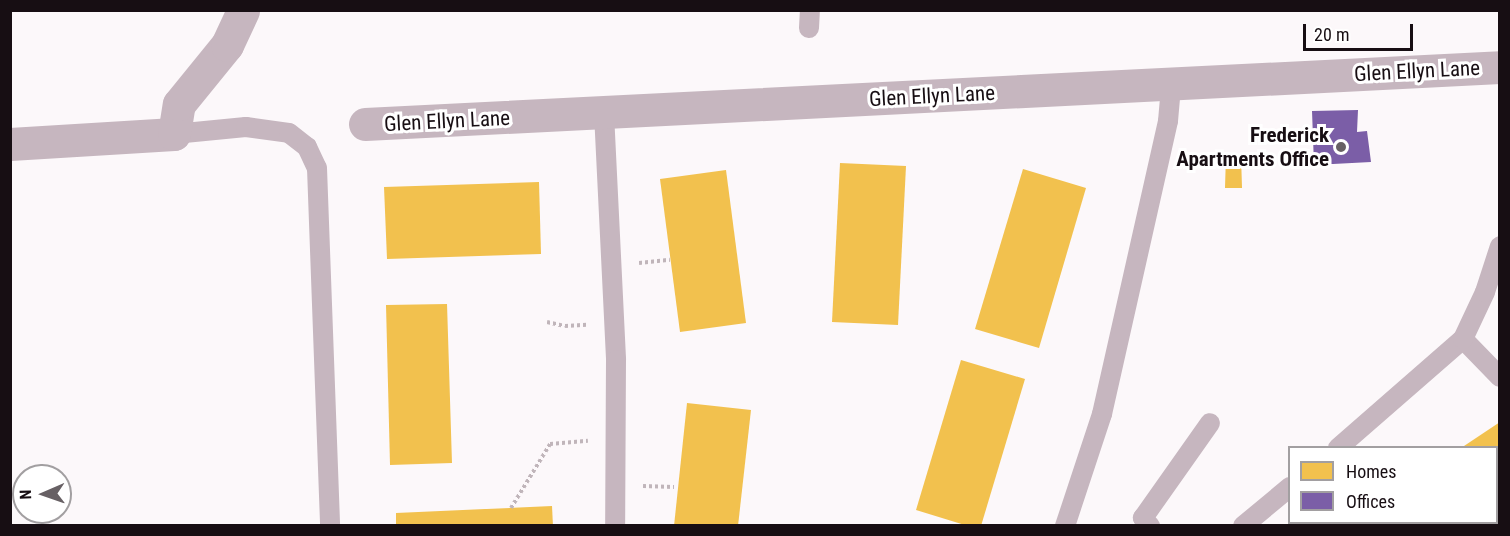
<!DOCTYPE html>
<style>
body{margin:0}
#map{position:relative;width:1510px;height:536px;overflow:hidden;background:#fcf8fa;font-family:"Roboto Condensed",sans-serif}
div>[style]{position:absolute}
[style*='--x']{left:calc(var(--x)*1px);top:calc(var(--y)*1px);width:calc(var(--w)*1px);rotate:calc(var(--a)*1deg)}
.homes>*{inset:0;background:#f2c14e}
.offices>*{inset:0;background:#7b5ea7}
.path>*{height:4px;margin-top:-2px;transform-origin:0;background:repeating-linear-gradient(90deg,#c0b5ba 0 3px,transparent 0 6px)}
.service>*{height:20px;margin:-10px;padding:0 10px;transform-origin:10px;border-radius:10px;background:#c6b6bf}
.minor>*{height:33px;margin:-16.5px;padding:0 16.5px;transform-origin:16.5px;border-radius:16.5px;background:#c6b6bf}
.dots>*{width:16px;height:16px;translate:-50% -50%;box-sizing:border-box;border:3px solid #fff;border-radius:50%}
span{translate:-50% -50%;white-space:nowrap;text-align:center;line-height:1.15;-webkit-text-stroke:6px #fff;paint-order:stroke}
.street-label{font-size:21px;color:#170e13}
.poi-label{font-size:21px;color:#170e13;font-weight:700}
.right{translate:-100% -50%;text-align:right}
.frame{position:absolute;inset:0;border:12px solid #170e13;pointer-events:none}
.legend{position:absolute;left:1288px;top:446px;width:210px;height:78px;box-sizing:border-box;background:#fff;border:2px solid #a29fa1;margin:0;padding:8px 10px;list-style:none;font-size:18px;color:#170e13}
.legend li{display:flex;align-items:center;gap:12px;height:30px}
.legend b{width:30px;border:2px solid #a29fa1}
.north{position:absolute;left:12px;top:464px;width:60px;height:60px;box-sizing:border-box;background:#fff;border:2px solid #a29fa1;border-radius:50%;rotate:268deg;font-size:16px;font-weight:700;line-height:24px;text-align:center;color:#170e13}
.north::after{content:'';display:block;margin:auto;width:21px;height:27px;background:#676064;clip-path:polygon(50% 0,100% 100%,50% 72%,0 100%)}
.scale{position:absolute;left:1303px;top:24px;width:110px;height:27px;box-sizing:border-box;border:3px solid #170e13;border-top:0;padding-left:8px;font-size:18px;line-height:21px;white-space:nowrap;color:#170e13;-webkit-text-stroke:4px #fff;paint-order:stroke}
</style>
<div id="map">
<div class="homes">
<i style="clip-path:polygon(1226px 155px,1241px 155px,1242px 188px,1225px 188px)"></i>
<i style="clip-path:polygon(840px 163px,906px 166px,898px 325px,832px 322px)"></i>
<i style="clip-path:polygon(1023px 169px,1086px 188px,1039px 348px,975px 329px)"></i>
<i style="clip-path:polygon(726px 170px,746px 323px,680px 332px,660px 179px)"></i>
<i style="clip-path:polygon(539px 182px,541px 254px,387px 259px,384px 187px)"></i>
<i style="clip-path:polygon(447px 304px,452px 463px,390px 465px,386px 305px)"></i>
<i style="clip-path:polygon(961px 360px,1025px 379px,981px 526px,968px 526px,916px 510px)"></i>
<i style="clip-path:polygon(687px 403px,751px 410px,738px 526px,674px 526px)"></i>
<i style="clip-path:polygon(1500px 422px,1500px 511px,1496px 513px,1496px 448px,1461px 448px)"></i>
<i style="clip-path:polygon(552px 506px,553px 526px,396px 526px,396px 513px)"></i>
<i style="clip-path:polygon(1366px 522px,1482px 522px,1478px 526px,1368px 526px)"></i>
</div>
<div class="offices">
<i style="clip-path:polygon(1358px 110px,1357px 132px,1367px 131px,1371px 162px,1314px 165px,1312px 111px)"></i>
</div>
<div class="path">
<i style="--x:639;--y:263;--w:31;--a:-6"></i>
<i style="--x:547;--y:322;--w:18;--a:13"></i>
<i style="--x:565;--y:326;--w:22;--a:-3"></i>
<i style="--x:643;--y:486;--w:31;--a:2"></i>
<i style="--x:511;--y:508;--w:75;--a:-58.6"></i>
<i style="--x:550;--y:444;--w:38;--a:-5"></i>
</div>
<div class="service">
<i style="--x:809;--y:28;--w:18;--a:-87"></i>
<i style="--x:604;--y:113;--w:247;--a:87.2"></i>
<i style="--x:616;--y:360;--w:166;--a:90.3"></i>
<i style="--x:174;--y:134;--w:72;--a:-5.6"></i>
<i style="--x:246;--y:127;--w:43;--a:7.9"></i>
<i style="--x:289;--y:133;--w:23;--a:38"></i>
<i style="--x:307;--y:147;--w:23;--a:65"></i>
<i style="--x:317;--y:168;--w:358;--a:87.9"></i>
<i style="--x:1463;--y:339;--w:53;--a:45.8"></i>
<i style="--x:1338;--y:448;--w:166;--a:-41.1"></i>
<i style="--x:1463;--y:339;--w:52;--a:-64.9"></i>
<i style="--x:1485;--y:292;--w:48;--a:-71.9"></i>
<i style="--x:1065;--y:526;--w:118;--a:-71.7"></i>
<i style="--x:1102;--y:414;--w:300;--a:-77.3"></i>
<i style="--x:1168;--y:121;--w:38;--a:-85"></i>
<i style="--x:1150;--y:526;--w:11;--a:-131"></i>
<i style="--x:1143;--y:518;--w:116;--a:-54.8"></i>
<i style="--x:1243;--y:526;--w:61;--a:-39.7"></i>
</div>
<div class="minor">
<i style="--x:365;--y:124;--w:1136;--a:-2.87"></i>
<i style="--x:10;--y:144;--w:164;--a:-3.5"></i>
<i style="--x:174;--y:134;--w:30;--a:-81"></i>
<i style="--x:179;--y:104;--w:76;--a:-50.9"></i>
<i style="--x:227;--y:45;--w:38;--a:-65"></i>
</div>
<div class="dots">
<i style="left:1341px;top:147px;background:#676064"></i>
</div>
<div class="street-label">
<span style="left:1417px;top:71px;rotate:-3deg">Glen Ellyn Lane</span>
<span style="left:932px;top:96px;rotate:-3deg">Glen Ellyn Lane</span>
<span style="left:447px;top:121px;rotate:-3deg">Glen Ellyn Lane</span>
</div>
<div class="poi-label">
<span class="right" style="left:1329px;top:147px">Frederick<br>Apartments Office</span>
</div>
<div class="frame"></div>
<ul class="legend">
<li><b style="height:16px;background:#f2c14e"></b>Homes</li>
<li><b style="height:16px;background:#7b5ea7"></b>Offices</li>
</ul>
<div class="north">N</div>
<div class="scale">20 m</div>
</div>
